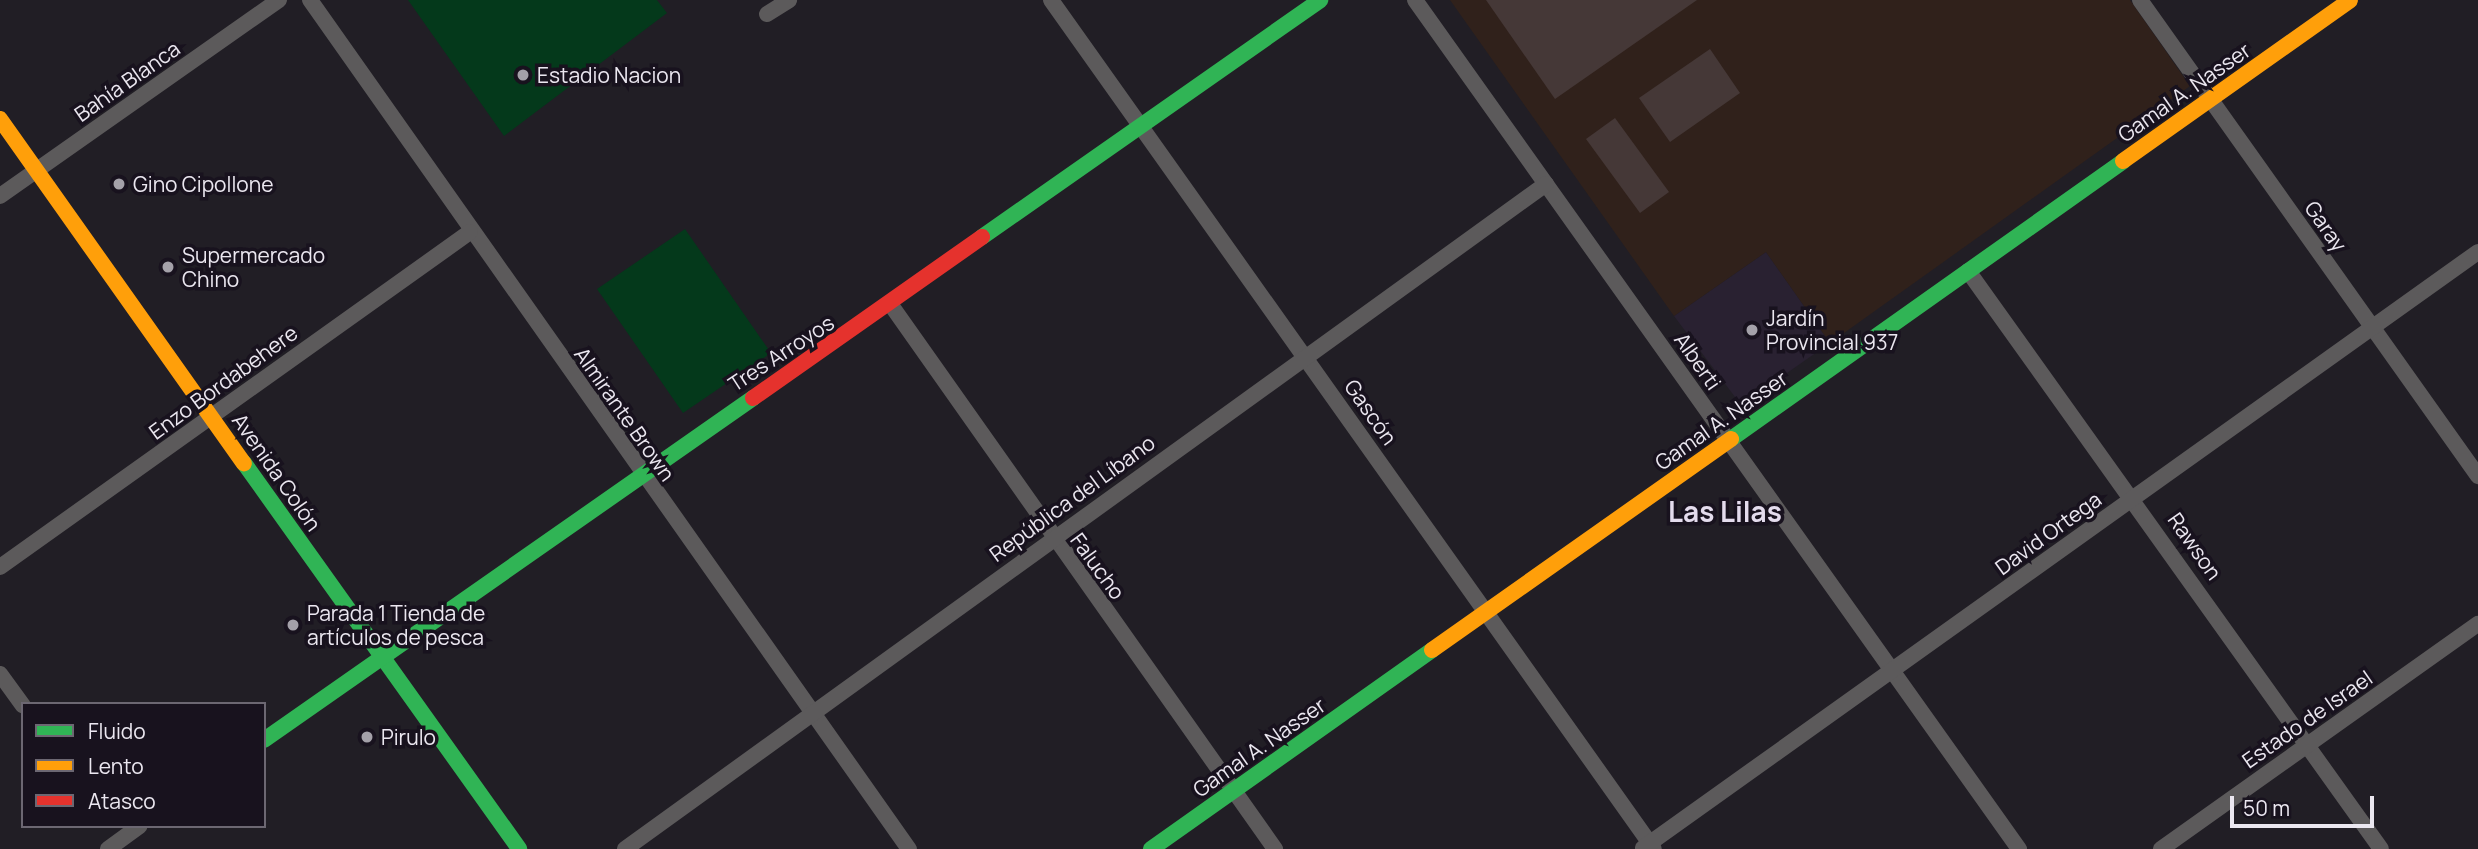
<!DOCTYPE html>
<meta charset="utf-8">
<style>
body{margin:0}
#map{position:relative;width:2478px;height:849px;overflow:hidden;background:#211e25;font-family:Manrope,sans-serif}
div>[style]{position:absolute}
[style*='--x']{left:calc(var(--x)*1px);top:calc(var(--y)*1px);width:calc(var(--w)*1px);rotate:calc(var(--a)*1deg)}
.built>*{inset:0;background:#292131}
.industrial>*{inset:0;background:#30211b}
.green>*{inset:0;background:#04391b}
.building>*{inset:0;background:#453837}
.street>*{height:16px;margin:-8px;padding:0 8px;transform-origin:8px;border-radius:8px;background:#5c5a5b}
.fast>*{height:16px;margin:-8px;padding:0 8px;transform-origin:8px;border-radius:8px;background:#30b455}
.slow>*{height:16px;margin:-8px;padding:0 8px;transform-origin:8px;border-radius:8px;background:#ff9f0a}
.jam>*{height:16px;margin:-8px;padding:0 8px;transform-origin:8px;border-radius:8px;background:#e5322d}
.dots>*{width:19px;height:19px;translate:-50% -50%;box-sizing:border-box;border:4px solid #18121e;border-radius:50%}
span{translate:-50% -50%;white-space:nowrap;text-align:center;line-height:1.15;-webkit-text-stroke:7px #18121e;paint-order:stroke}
.poi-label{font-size:21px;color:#ebe7f0}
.left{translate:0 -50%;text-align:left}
.street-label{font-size:21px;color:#ebe7f0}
.district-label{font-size:28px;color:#e4dced;font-weight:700}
.legend{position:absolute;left:21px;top:702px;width:245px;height:126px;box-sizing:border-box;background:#18121e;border:2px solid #6c6772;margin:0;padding:9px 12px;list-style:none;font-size:21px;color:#ebe7f0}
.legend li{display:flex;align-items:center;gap:14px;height:35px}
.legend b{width:35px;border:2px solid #6c6772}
.scale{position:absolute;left:2230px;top:796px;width:144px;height:32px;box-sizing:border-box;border:4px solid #ebe7f0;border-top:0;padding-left:9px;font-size:21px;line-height:24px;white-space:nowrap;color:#ebe7f0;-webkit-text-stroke:5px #18121e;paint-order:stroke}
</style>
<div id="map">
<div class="built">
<i style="clip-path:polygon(1766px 252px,1830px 343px,1741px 405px,1674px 316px)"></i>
</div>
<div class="industrial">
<i style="clip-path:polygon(1450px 0,2130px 0,2190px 86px,1830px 343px,1766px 252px,1674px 316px)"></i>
</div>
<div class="green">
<i style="clip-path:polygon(408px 0,657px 0,667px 13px,504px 136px)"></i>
<i style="clip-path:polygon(685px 229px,771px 353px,683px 413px,597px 289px)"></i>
</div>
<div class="building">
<i style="clip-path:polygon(1486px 0,1697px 0,1555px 99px)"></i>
<i style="clip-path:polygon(1710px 49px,1740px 93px,1670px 142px,1639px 98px)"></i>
<i style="clip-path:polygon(1615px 118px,1669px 192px,1640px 213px,1586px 139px)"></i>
</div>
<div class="street">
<i style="--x:310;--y:0;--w:1039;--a:54.8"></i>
<i style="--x:1051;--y:0;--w:1041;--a:54.62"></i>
<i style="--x:1415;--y:0;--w:1042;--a:54.57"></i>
<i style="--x:2140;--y:0;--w:584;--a:54.62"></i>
<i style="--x:767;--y:14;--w:26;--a:-32"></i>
<i style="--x:0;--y:196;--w:341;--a:-35.1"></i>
<i style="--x:1968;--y:271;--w:710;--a:54.45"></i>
<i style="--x:891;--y:305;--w:666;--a:54.78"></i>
<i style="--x:0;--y:567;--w:577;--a:-35.48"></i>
<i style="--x:0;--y:674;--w:39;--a:54"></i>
<i style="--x:1643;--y:848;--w:1026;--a:-35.52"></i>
<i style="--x:108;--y:849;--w:39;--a:-36"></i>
<i style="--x:625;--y:849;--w:1136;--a:-35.83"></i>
<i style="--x:2161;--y:849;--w:389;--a:-35.4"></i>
</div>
<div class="fast">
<i style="--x:982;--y:237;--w:413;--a:-35"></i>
<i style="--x:1731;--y:439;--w:481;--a:-35.3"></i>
<i style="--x:244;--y:463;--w:474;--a:54.5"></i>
<i style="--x:264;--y:740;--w:597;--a:-34.97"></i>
<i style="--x:1151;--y:849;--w:344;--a:-35.3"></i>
</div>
<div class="slow">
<i style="--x:0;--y:119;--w:422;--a:54.7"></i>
<i style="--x:2123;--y:161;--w:278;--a:-35.3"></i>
<i style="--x:1432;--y:650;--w:366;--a:-35.2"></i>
</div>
<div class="jam">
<i style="--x:753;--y:398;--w:280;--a:-35.1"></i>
</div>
<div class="dots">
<i style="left:523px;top:75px;background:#a4a1a9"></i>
<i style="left:119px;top:184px;background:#a4a1a9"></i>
<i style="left:168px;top:267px;background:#a4a1a9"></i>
<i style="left:1752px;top:330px;background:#a4a1a9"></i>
<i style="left:293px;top:625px;background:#a4a1a9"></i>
<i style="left:367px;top:737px;background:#a4a1a9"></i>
</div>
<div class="poi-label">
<span class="left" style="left:537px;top:75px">Estadio Nacion</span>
<span class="left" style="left:133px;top:184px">Gino Cipollone</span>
<span class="left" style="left:182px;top:267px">Supermercado<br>Chino</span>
<span class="left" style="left:1766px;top:330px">Jardín<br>Provincial 937</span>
<span class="left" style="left:307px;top:625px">Parada 1 Tienda de<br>artículos de pesca</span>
<span class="left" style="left:381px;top:737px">Pirulo</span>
</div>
<div class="street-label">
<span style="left:127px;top:81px;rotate:-35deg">Bahía Blanca</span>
<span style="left:2184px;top:92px;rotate:-35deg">Gamal A. Nasser</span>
<span style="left:2326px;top:226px;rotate:55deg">Garay</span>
<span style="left:781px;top:353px;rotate:-33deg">Tres Arroyos</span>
<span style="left:1698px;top:361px;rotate:55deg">Alberti</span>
<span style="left:223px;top:382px;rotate:-36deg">Enzo Bordabehere</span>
<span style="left:1371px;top:412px;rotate:55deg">Gascón</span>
<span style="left:625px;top:414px;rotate:55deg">Almirante Brown</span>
<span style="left:1721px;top:420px;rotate:-35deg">Gamal A. Nasser</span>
<span style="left:277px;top:472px;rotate:55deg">Avenida Colón</span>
<span style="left:1072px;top:498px;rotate:-36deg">República del Líbano</span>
<span style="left:2048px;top:533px;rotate:-36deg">David Ortega</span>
<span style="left:2195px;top:546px;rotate:55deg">Rawson</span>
<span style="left:1098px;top:566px;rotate:54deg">Falucho</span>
<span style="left:2307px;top:719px;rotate:-35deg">Estado de Israel</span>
<span style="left:1259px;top:747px;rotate:-35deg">Gamal A. Nasser</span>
</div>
<div class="district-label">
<span style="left:1725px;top:511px">Las Lilas</span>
</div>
<ul class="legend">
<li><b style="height:9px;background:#30b455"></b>Fluido</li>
<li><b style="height:9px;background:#ff9f0a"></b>Lento</li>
<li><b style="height:9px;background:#e5322d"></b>Atasco</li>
</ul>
<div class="scale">50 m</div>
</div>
